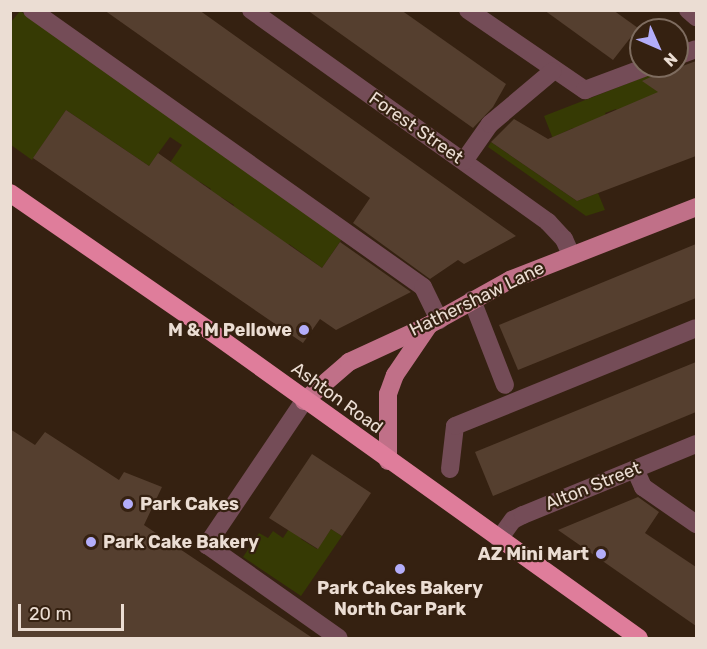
<!DOCTYPE html>
<style>
body{margin:0}
#map{position:relative;width:707px;height:649px;overflow:hidden;background:#352111;font-family:Rubik,sans-serif}
div>[style]{position:absolute}
[style*='--x']{left:calc(var(--x)*1px);top:calc(var(--y)*1px);width:calc(var(--w)*1px);rotate:calc(var(--a)*1deg)}
.green>*{inset:0;background:#363a04}
.building>*{inset:0;background:#553f2f}
.minor>*{height:18px;margin:-9px;padding:0 9px;transform-origin:9px;border-radius:9px;background:#744c57}
.major>*{height:18px;margin:-9px;padding:0 9px;transform-origin:9px;border-radius:9px;background:#c07088}
.highway>*{height:18px;margin:-9px;padding:0 9px;transform-origin:9px;border-radius:9px;background:#df7d9b}
.dots>*{width:16px;height:16px;translate:-50% -50%;box-sizing:border-box;border:3px solid #352111;border-radius:50%}
span{translate:-50% -50%;white-space:nowrap;text-align:center;line-height:1.15;-webkit-text-stroke:4.5px #352111;paint-order:stroke}
.street-label{font-size:18px;color:#ebddd3}
.poi-label{font-size:18px;color:#ebddd3;font-weight:700}
.right{translate:-100% -50%;text-align:right}
.left{translate:0 -50%;text-align:left}
.frame{position:absolute;inset:0;border:12px solid #ebddd3;pointer-events:none}
.north{position:absolute;left:629px;top:18px;width:60px;height:60px;box-sizing:border-box;background:#352111;border:2px solid #7e6c5f;border-radius:50%;rotate:135deg;font-size:16px;font-weight:700;line-height:24px;text-align:center;color:#ebddd3}
.north::after{content:'';display:block;margin:auto;width:21px;height:27px;background:#b3adf9;clip-path:polygon(50% 0,100% 100%,50% 72%,0 100%)}
.scale{position:absolute;left:18px;top:604px;width:106px;height:27px;box-sizing:border-box;border:3px solid #ebddd3;border-top:0;padding-left:8px;font-size:18px;line-height:21px;white-space:nowrap;color:#ebddd3;-webkit-text-stroke:4px #352111;paint-order:stroke}
</style>
<div id="map">
<div class="green">
<i style="clip-path:polygon(20px 11px,344px 236px,322px 268px,289px 244px,277px 259px,225px 220px,234px 205px,221px 197px,211px 212px,201px 204px,211px 189px,200px 182px,190px 195px,161px 176px,182px 145px,170px 137px,149px 166px,66px 110px,32px 160px,11px 145px,11px 22px)"></i>
<i style="clip-path:polygon(652px 74px,664px 104px,624px 129px,616px 109px,605px 113px,612px 133px,573px 128px,558px 135px,559px 154px,544px 116px)"></i>
<i style="clip-path:polygon(491px 142px,577px 201px,598px 193px,605px 210px,586px 216px,488px 147px)"></i>
<i style="clip-path:polygon(296px 518px,309px 526px,301px 539px,317px 549px,331px 529px,342px 536px,301px 596px,243px 557px,259px 533px,268px 538px,273px 531px,283px 538px)"></i>
</div>
<div class="building">
<i style="clip-path:polygon(104px 10px,199px 10px,516px 236px,464px 264px,458px 260px,430px 279px,353px 223px,370px 198px)"></i>
<i style="clip-path:polygon(307px 10px,401px 10px,506px 84px,493px 107px,473px 128px)"></i>
<i style="clip-path:polygon(544px 10px,613px 10px,638px 28px,613px 60px)"></i>
<i style="clip-path:polygon(696px 61px,696px 156px,577px 201px,491px 142px,514px 119px,548px 139px,658px 92px,642px 81px,657px 74px,660px 66px,680px 67px)"></i>
<i style="clip-path:polygon(66px 110px,149px 166px,158px 153px,322px 268px,340px 242px,411px 292px,336px 330px,320px 319px,303px 343px,33px 158px)"></i>
<i style="clip-path:polygon(696px 244px,696px 298px,518px 370px,499px 325px)"></i>
<i style="clip-path:polygon(696px 362px,696px 412px,493px 496px,475px 452px)"></i>
<i style="clip-path:polygon(10px 429px,35px 445px,45px 432px,119px 480px,124px 472px,162px 487px,144px 525px,314px 639px,10px 639px)"></i>
<i style="clip-path:polygon(312px 454px,371px 493px,342px 536px,331px 529px,318px 549px,269px 518px)"></i>
<i style="clip-path:polygon(638px 497px,659px 512px,645px 533px,696px 567px,696px 626px,558px 530px)"></i>
</div>
<div class="minor">
<i style="--x:32;--y:10;--w:479;--a:35.3"></i>
<i style="--x:423;--y:287;--w:37;--a:64"></i>
<i style="--x:251;--y:10;--w:365;--a:35.5"></i>
<i style="--x:548;--y:222;--w:23;--a:47"></i>
<i style="--x:564;--y:239;--w:17;--a:66"></i>
<i style="--x:468;--y:10;--w:142;--a:34.4"></i>
<i style="--x:585;--y:90;--w:68;--a:-20.6"></i>
<i style="--x:688;--y:10;--w:11;--a:41"></i>
<i style="--x:677;--y:56;--w:20;--a:-20"></i>
<i style="--x:464;--y:161;--w:45;--a:-54.9"></i>
<i style="--x:490;--y:124;--w:82;--a:-40.1"></i>
<i style="--x:472;--y:300;--w:91;--a:68.8"></i>
<i style="--x:304;--y:401;--w:174;--a:124"></i>
<i style="--x:207;--y:545;--w:161;--a:35.2"></i>
<i style="--x:450;--y:469;--w:43;--a:-83.4"></i>
<i style="--x:455;--y:426;--w:260;--a:-22.1"></i>
<i style="--x:635;--y:469;--w:20;--a:66"></i>
<i style="--x:643;--y:487;--w:65;--a:34.9"></i>
<i style="--x:499;--y:539;--w:24;--a:-54"></i>
<i style="--x:513;--y:520;--w:11;--a:-27"></i>
<i style="--x:523;--y:515;--w:187;--a:-22.3"></i>
</div>
<div class="major">
<i style="--x:304;--y:401;--w:60;--a:-40.9"></i>
<i style="--x:349;--y:362;--w:88;--a:-24.8"></i>
<i style="--x:429;--y:325;--w:93;--a:-29.1"></i>
<i style="--x:510;--y:280;--w:200;--a:-21.4"></i>
<i style="--x:388;--y:461;--w:67;--a:-90"></i>
<i style="--x:388;--y:394;--w:20;--a:-70"></i>
<i style="--x:395;--y:375;--w:60;--a:-55.8"></i>
</div>
<div class="highway">
<i style="--x:10;--y:193;--w:239;--a:34.6"></i>
<i style="--x:207;--y:329;--w:531;--a:35.58"></i>
</div>
<div class="dots">
<i style="left:304px;top:330px;background:#b3adf9"></i>
<i style="left:128px;top:504px;background:#b3adf9"></i>
<i style="left:91px;top:542px;background:#b3adf9"></i>
<i style="left:601px;top:554px;background:#b3adf9"></i>
<i style="left:400px;top:569px;background:#b3adf9"></i>
</div>
<div class="street-label">
<span style="left:416px;top:128px;rotate:35deg">Forest Street</span>
<span style="left:477px;top:299px;rotate:-26deg">Hathershaw Lane</span>
<span style="left:337px;top:398px;rotate:36deg">Ashton Road</span>
<span style="left:593px;top:486px;rotate:-22deg">Alton Street</span>
</div>
<div class="poi-label">
<span class="right" style="left:292px;top:330px">M &amp; M Pellowe</span>
<span class="left" style="left:140px;top:504px">Park Cakes</span>
<span class="left" style="left:103px;top:542px">Park Cake Bakery</span>
<span class="right" style="left:589px;top:554px">AZ Mini Mart</span>
<span style="left:400px;top:599px">Park Cakes Bakery<br>North Car Park</span>
</div>
<div class="frame"></div>
<div class="north">N</div>
<div class="scale">20 m</div>
</div>
